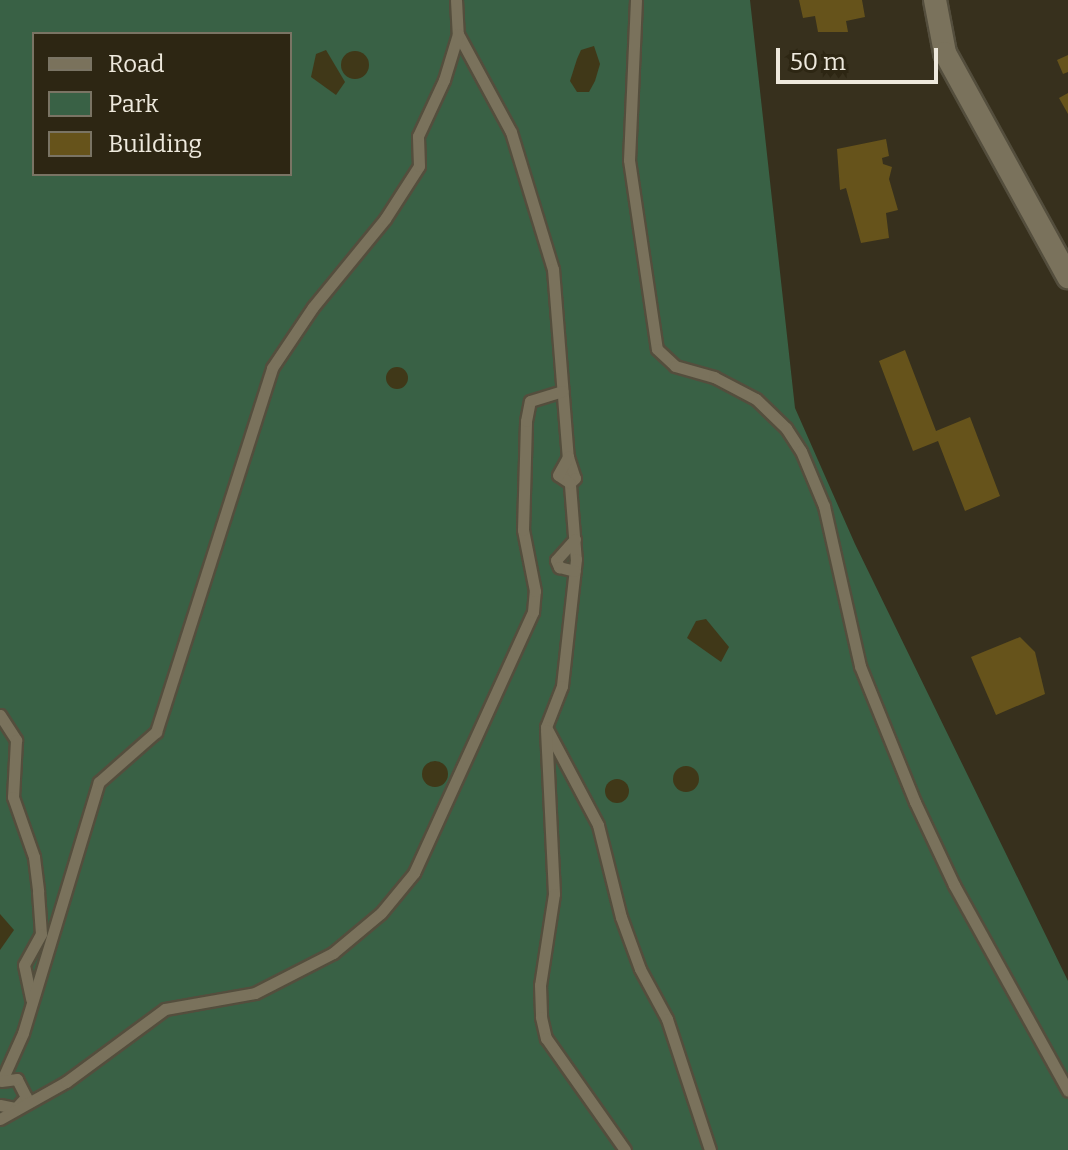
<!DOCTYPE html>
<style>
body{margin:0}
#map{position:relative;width:1068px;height:1150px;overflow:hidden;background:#37301d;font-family:Bitter,serif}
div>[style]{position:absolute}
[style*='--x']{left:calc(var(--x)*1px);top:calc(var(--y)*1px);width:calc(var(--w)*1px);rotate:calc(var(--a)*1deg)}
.green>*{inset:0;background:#396145}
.sand>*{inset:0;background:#403818}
.round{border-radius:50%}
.building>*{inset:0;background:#66531b}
.roads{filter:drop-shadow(2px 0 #544e3d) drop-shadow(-2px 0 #544e3d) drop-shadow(0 2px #544e3d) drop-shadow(0 -2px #544e3d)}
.service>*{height:11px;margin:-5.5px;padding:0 5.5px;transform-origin:5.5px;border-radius:5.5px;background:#7a725c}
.minor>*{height:22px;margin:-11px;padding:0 11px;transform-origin:11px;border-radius:11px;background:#7a725c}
span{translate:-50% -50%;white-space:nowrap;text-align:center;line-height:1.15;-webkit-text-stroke:6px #2d2613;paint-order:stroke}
.legend{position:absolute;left:32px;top:32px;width:260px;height:144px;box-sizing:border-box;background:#2d2613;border:2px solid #7a7464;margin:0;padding:10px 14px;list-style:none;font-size:24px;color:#eee9dd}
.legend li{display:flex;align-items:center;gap:16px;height:40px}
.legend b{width:40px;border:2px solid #7a7464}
.scale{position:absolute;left:776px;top:48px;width:162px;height:36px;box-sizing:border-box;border:4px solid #eee9dd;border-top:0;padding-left:10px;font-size:24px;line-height:28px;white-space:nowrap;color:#eee9dd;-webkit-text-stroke:6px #2d2613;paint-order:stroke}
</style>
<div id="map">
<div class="green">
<i style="clip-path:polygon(evenodd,0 0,750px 0,795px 408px,855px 544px,1068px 981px,1068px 1150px,0 1150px,0 0,34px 34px,290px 34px,290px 174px,34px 174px,34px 34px)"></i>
</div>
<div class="sand">
<i style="clip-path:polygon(594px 46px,600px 64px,595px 81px,589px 92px,577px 92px,570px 81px,577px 59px,581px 50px)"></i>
<i style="clip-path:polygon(326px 50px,345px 82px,336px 95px,311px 77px,316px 54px)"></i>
<i class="round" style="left:341px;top:51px;width:28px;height:28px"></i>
<i class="round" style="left:386px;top:367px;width:22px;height:22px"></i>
<i style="clip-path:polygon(706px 619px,729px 647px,721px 662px,687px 638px,696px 621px)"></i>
<i class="round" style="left:422px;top:761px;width:26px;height:26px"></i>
<i class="round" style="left:673px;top:766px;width:26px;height:26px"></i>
<i class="round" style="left:605px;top:779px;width:24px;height:24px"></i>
<i style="clip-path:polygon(0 914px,14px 930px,0 950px)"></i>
</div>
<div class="building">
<i style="clip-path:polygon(799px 0,862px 0,865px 17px,846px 21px,848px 32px,818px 32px,815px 16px,803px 18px)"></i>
<i style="clip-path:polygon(1068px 55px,1068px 72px,1063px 74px,1057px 60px)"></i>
<i style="clip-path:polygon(1068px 93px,1068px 114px,1059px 98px)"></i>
<i style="clip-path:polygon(886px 139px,889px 156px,882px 158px,883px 164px,892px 167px,889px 179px,898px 210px,886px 213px,889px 238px,861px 243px,846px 188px,840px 190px,837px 149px)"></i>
<i style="clip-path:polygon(905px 350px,936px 431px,970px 417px,1000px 496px,965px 511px,938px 441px,913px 451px,879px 361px)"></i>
<i style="clip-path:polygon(1020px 637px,1035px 652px,1045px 694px,996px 715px,971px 657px)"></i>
</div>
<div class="roads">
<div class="service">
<i style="--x:456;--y:0;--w:34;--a:87"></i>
<i style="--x:458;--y:34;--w:111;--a:61.6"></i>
<i style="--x:511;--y:132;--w:143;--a:73"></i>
<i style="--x:553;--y:269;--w:291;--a:85.5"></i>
<i style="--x:576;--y:559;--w:128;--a:96.3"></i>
<i style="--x:562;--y:686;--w:44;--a:111.3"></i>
<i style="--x:546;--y:727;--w:111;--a:62"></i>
<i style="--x:598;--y:825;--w:95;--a:76"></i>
<i style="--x:621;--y:917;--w:55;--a:69.9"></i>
<i style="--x:640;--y:969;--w:57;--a:61.6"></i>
<i style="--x:667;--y:1019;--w:138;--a:71.8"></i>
<i style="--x:636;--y:0;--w:160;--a:92.5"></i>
<i style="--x:629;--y:160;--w:191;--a:81.6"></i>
<i style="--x:657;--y:349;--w:25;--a:43"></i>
<i style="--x:675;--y:366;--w:41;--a:15.8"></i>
<i style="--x:714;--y:377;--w:47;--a:27.6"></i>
<i style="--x:756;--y:399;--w:42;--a:44"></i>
<i style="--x:786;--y:428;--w:27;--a:57"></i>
<i style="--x:801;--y:451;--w:60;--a:67.3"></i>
<i style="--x:824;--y:506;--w:164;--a:77.3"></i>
<i style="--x:860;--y:666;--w:147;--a:68"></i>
<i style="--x:915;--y:802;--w:92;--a:64.8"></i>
<i style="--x:954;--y:885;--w:235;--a:61"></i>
<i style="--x:568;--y:457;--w:22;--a:72"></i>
<i style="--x:575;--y:478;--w:7;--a:135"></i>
<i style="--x:570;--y:483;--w:14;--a:-146"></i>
<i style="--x:558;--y:475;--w:21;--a:-61"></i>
<i style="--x:575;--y:539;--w:28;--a:132"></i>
<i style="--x:556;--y:560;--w:8;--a:67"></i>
<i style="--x:559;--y:567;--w:16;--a:14"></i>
<i style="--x:0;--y:715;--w:30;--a:57"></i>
<i style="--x:16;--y:740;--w:57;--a:93"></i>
<i style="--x:13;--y:797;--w:64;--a:70.7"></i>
<i style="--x:34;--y:857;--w:35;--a:83"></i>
<i style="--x:38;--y:892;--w:42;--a:85.9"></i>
<i style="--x:41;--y:934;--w:35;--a:119"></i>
<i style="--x:24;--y:965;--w:35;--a:78"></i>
<i style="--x:546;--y:730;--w:164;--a:87.2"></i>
<i style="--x:554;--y:894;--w:92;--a:98.7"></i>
<i style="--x:540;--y:985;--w:32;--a:88"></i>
<i style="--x:541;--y:1017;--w:22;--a:77"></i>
<i style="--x:546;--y:1038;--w:137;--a:54.8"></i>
<i style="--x:2;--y:1080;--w:51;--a:-65.9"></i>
<i style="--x:23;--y:1033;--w:262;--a:-73.2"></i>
<i style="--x:99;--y:782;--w:76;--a:-41.3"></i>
<i style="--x:156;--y:732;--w:382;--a:-72.3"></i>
<i style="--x:272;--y:368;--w:73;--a:-56.1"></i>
<i style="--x:313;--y:307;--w:114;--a:-50.7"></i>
<i style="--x:385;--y:219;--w:63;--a:-57.3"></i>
<i style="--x:419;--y:166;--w:30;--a:-92"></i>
<i style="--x:418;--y:136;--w:62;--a:-65.1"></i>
<i style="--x:444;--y:80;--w:48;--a:-73.1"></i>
<i style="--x:0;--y:1105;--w:16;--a:11"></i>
<i style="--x:16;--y:1108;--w:15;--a:-48"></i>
<i style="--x:26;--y:1097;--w:20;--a:-117"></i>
<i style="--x:17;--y:1079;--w:16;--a:173"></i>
<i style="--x:0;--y:1119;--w:76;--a:-29.3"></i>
<i style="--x:66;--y:1082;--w:123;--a:-36.4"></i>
<i style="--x:165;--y:1009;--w:91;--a:-10.1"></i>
<i style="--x:255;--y:993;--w:88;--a:-27.1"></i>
<i style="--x:333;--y:953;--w:62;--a:-39.8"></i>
<i style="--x:381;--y:913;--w:52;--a:-50.5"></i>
<i style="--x:414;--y:873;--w:287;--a:-65.5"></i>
<i style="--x:533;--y:612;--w:21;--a:-85"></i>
<i style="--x:535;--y:591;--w:62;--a:-101.1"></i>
<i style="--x:523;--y:530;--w:109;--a:-88.4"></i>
<i style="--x:526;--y:421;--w:20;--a:-79"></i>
<i style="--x:530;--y:401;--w:34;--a:-17"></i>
</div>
<div class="minor">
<i style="--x:935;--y:0;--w:54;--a:79.3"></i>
<i style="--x:945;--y:53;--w:256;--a:61.2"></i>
</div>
</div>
<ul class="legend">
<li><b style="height:10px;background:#7a725c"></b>Road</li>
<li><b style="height:22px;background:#396145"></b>Park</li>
<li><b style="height:22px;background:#66531b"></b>Building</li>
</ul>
<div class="scale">50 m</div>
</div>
